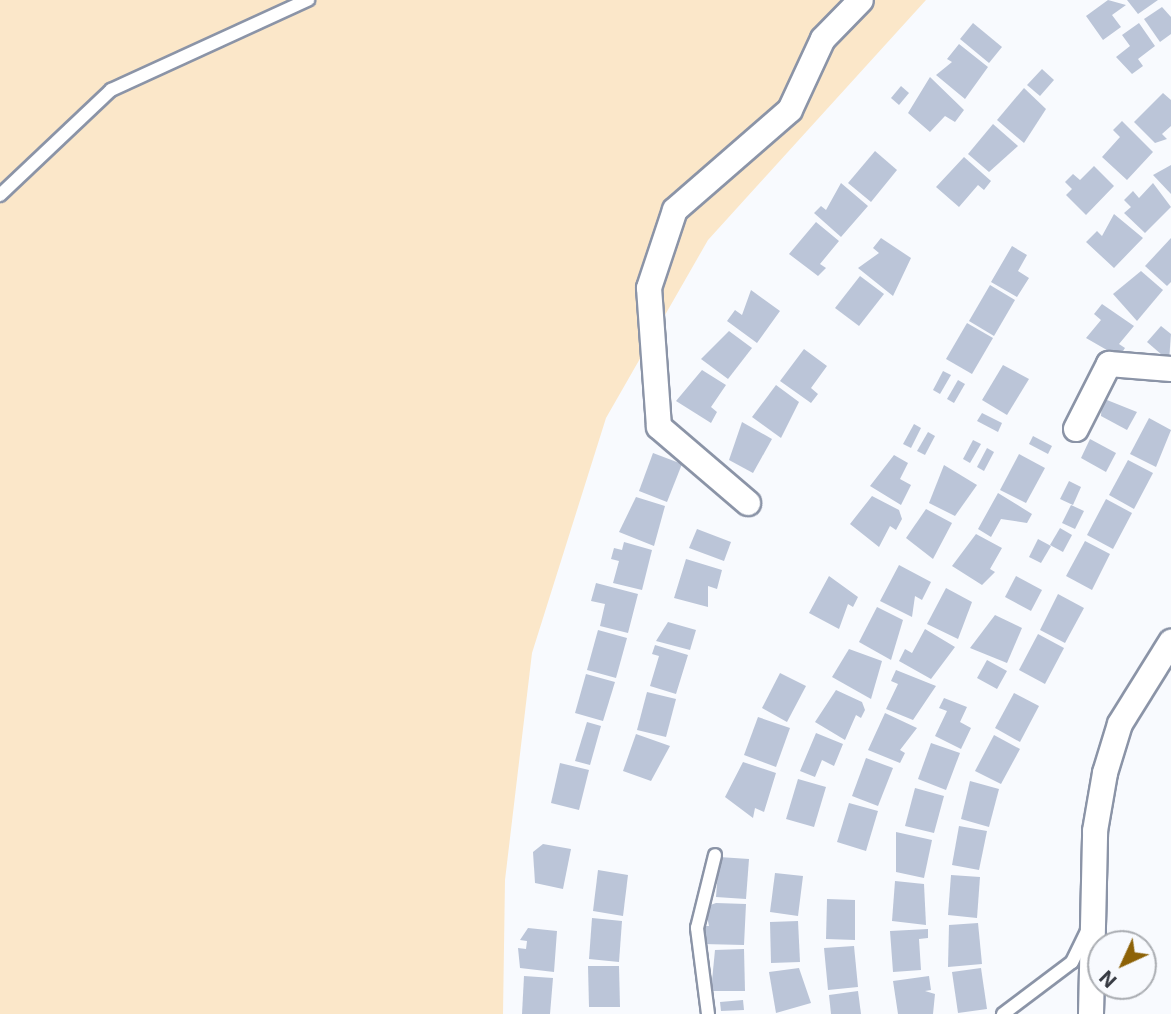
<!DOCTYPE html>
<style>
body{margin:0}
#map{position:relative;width:1171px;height:1014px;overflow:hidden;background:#f8fafe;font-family:Inter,sans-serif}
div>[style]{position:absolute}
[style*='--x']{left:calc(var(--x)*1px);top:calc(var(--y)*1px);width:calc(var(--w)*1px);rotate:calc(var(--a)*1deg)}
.green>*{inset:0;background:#fbe7c9}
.building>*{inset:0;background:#bbc5d8}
.roads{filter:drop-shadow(2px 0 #8b94a7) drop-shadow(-2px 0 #8b94a7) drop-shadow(0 2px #8b94a7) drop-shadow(0 -2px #8b94a7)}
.lane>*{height:12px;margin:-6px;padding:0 6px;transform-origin:6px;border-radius:6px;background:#fff}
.street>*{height:24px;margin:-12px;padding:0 12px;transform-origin:12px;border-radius:12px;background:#fff}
span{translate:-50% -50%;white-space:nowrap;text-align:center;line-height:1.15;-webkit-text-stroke:5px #f8fafe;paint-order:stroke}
.north{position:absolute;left:1087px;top:930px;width:70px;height:70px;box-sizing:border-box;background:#f8fafe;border:2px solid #aaadb2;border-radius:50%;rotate:225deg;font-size:19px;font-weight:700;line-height:28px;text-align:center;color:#353941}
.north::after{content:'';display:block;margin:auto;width:24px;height:32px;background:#8d6207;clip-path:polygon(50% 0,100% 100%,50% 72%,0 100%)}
</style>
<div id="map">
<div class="green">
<i style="clip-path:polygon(0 0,926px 0,708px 240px,606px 418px,532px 653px,505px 880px,503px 1014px,0 1014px)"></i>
</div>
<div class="building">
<i style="clip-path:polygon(1108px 0,1126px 5px,1112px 15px,1121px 27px,1103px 40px,1086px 16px)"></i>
<i style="clip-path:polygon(1127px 0,1158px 0,1138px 14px)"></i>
<i style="clip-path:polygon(1162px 7px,1171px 17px,1171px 34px,1160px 42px,1144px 19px)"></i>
<i style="clip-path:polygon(973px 23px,1002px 47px,989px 63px,960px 39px)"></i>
<i style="clip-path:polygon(1139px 23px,1155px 46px,1138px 59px,1143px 66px,1132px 74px,1116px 57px,1130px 46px,1122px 35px)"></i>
<i style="clip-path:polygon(959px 44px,988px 67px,965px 99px,936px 75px,952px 62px,947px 59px)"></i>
<i style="clip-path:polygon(1042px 69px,1054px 80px,1040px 96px,1027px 85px)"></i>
<i style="clip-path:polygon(930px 77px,964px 110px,955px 122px,945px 116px,930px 132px,908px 113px)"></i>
<i style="clip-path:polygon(901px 86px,909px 93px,899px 105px,891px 98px)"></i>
<i style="clip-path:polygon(1024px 88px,1046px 109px,1024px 143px,997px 120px)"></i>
<i style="clip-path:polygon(1163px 93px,1171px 100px,1171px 126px,1162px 134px,1167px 139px,1155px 143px,1134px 122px)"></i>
<i style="clip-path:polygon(1122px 121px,1153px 152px,1127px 180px,1102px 157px,1120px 137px,1113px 130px)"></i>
<i style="clip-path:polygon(993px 124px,1018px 146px,989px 172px,968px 154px)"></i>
<i style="clip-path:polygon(875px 151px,897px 170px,871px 202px,848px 183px)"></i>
<i style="clip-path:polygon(964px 157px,991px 181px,984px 190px,978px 185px,959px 207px,936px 187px)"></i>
<i style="clip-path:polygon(1171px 165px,1171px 194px,1153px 175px)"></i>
<i style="clip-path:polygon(1094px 166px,1114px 186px,1086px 215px,1066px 195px,1072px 189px,1065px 182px,1073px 174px,1080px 180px)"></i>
<i style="clip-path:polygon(841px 183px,868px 206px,841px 237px,814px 213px,821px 206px,826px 210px)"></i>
<i style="clip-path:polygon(1153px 183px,1171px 207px,1145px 233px,1124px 213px,1131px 207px,1124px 200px,1133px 191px,1139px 198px)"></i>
<i style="clip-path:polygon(1114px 214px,1143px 238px,1114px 268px,1086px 242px,1097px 231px,1102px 236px)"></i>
<i style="clip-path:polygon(816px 222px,839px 241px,820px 264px,826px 268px,818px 276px,789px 254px)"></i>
<i style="clip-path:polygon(881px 238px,911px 258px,893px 296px,858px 268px,879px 253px,873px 248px)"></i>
<i style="clip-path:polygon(1171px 238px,1171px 282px,1167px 286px,1145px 266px)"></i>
<i style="clip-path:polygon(1012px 246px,1027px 255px,1018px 271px,1029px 278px,1017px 297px,991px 282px)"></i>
<i style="clip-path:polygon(1141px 271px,1163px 290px,1137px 321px,1113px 294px)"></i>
<i style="clip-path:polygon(860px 276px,884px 294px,859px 326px,835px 308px)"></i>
<i style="clip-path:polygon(990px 285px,1015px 300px,994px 336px,969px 321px)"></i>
<i style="clip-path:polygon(751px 290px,780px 311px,757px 343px,727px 321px,735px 310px,742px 315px)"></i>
<i style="clip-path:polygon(1102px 304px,1134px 326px,1119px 344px,1125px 348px,1119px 357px,1086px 338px,1101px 320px,1094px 314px)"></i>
<i style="clip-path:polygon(967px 323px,993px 338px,972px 374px,946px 359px)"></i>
<i style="clip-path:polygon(1161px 326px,1171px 334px,1169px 361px,1147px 342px)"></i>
<i style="clip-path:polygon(729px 331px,752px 348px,728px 379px,701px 359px)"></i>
<i style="clip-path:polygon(804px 349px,827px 366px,811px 388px,818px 394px,811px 403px,780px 381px)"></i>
<i style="clip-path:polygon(1003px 365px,1029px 379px,1007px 415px,982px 400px)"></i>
<i style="clip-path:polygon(702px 370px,726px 385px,711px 407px,717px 412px,711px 423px,676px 401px)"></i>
<i style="clip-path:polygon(943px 371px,951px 375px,940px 394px,933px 390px)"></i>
<i style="clip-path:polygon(958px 380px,965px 384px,954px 403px,947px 399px)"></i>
<i style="clip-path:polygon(776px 385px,799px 402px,781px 438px,752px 417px)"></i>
<i style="clip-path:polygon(1102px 398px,1137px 412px,1127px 430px,1101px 416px)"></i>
<i style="clip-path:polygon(982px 413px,1002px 423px,998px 432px,977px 421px)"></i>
<i style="clip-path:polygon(1149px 418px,1171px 430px,1156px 467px,1130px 454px)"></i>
<i style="clip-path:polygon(742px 422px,772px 439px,753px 473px,729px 460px)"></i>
<i style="clip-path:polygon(914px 424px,921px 428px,911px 448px,903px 444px)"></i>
<i style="clip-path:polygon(928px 432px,935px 436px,925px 455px,917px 451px)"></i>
<i style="clip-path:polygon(1033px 436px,1052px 446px,1048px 454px,1029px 444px)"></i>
<i style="clip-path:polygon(1090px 439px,1116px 453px,1106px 472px,1081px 458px)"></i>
<i style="clip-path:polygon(973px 440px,981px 444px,970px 463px,963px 459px)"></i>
<i style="clip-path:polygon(987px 448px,994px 452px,984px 471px,977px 467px)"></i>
<i style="clip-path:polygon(653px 453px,682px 464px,667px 502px,639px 491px)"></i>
<i style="clip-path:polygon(1019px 454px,1045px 468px,1026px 503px,1000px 490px)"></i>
<i style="clip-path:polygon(894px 455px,908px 463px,900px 479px,911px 485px,901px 505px,870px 486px)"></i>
<i style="clip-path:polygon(1128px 460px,1153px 473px,1134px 509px,1109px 495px)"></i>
<i style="clip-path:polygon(944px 465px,977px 485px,955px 516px,929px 503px)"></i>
<i style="clip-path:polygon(1069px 481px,1081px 487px,1073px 505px,1060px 499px)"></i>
<i style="clip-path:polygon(998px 493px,1032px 514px,1027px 523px,1001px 519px,991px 537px,978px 529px)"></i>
<i style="clip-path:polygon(872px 496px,899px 510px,902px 519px,896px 530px,890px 526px,879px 547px,850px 524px)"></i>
<i style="clip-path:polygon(636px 497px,665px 506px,654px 546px,619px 532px)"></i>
<i style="clip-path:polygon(1106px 499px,1132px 513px,1113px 549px,1087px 535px)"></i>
<i style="clip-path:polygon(1071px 505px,1084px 511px,1075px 529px,1062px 523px)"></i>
<i style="clip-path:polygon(926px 509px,952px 523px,933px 559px,906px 538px)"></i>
<i style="clip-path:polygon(1060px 528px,1072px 535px,1063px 552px,1050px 545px)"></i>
<i style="clip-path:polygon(697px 529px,731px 542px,724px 561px,689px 548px)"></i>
<i style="clip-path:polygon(976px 534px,1002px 548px,990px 569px,995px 572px,982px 585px,952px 566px)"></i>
<i style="clip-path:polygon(1038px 539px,1051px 546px,1041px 563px,1029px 557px)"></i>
<i style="clip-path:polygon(1085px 541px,1110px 554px,1092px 590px,1066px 576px)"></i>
<i style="clip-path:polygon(624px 542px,652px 550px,642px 590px,613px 583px,619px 561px,611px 559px,614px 548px,622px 550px)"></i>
<i style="clip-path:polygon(686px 559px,722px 570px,717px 589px,708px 586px,708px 607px,674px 598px)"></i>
<i style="clip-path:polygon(899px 565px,931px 582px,922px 600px,915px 596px,912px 617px,880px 601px)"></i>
<i style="clip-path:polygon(829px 576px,858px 597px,853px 607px,848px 604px,839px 629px,809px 613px)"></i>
<i style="clip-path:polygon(1016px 576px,1042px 590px,1031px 611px,1005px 597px)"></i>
<i style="clip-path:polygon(596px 583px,638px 594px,628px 633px,600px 626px,605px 604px,591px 601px)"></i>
<i style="clip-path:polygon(946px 588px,972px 602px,958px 639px,927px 624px)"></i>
<i style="clip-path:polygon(1058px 594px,1084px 608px,1065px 643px,1040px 630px)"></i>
<i style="clip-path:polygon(877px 607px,903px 620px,891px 660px,859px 642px)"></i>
<i style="clip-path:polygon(995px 615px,1022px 628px,1007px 663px,970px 648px)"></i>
<i style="clip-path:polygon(668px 622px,696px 630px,690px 650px,656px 641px)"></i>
<i style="clip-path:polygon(925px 629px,955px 647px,931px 679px,899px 661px,905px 649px,912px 653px)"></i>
<i style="clip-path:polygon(598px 630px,627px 638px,616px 678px,587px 670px)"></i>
<i style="clip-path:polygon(1038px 634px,1064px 648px,1045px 684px,1019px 670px)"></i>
<i style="clip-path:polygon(655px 645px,688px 655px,676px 694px,650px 686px,659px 656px,652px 654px)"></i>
<i style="clip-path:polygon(849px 649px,882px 661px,871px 699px,832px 677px)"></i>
<i style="clip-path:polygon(987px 660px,1007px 671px,997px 689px,977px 678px)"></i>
<i style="clip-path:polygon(896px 670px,936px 686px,913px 720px,886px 709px,898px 684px,891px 681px)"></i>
<i style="clip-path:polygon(780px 673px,806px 686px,787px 722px,762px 708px)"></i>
<i style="clip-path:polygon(586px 674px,615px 682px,603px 721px,575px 713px)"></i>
<i style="clip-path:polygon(836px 690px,862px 702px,865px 710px,861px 718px,856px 715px,845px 740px,815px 722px)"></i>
<i style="clip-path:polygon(647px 692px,676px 699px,666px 737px,637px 730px)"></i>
<i style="clip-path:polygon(1014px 693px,1039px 706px,1020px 742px,995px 728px)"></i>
<i style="clip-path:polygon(944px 698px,967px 707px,960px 722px,971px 728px,961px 749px,935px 736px,947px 711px,939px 708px)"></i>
<i style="clip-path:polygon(885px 713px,917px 728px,900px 750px,905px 753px,900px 763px,868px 750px)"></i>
<i style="clip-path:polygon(758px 717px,790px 728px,776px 767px,744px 755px)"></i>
<i style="clip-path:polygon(587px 722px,601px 726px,590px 765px,575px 761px)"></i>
<i style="clip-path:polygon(816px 733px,843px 744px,834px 766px,822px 760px,815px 777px,800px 771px)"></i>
<i style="clip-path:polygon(636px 734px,670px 746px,651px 781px,623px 771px)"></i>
<i style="clip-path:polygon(994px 735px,1020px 749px,1001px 784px,975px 771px)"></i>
<i style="clip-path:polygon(931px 743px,960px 753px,946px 790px,918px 779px)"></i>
<i style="clip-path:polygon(866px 758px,893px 768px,878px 806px,852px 796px)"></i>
<i style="clip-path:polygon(743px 762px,776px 773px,764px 812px,755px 808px,753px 818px,725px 797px)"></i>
<i style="clip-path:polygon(560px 763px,589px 770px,579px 810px,551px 803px)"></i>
<i style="clip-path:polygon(798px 779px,826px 787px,814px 827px,786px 819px)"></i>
<i style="clip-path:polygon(970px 781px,999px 789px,989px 827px,961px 819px)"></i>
<i style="clip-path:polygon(915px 788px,944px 796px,934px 833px,905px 826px)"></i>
<i style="clip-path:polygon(849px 803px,878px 811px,866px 851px,837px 842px)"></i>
<i style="clip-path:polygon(959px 826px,987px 831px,979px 870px,952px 865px)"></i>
<i style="clip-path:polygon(896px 832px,932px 840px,924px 878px,896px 872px)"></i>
<i style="clip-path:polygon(543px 844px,571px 849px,563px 889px,535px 883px,533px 852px)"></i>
<i style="clip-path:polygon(719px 857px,749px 859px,746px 899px,716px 897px)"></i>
<i style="clip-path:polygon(598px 870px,628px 875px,623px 916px,593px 911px)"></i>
<i style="clip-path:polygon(775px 873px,803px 876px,798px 916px,770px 912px)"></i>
<i style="clip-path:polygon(951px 875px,980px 877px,977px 918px,948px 915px)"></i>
<i style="clip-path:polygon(895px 881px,924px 884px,926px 925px,892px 921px)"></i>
<i style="clip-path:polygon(827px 899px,855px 900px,855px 940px,826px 939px)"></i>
<i style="clip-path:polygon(716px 903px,746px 904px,744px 945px,703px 944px,704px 926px,709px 926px,705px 907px)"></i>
<i style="clip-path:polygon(592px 918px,622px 921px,619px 962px,589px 959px)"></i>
<i style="clip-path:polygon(798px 921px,800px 962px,771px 963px,770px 922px)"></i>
<i style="clip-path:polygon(978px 923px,982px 964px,948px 967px,949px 925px)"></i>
<i style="clip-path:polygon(528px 928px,557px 931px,554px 972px,520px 968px,518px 948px,526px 949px,527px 941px,520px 940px)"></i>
<i style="clip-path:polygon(928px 929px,928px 938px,919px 939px,921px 970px,893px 972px,890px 931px)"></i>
<i style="clip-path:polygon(854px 946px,858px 987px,828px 990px,824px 948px)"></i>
<i style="clip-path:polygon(744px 949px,745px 991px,711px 991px,715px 950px)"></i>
<i style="clip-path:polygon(588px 966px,619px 966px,620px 1007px,589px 1007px)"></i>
<i style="clip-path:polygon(799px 968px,811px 1003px,776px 1013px,769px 972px)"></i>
<i style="clip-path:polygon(981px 968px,987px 1009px,958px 1013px,952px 972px)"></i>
<i style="clip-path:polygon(524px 976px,553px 978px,550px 1014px,522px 1014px)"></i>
<i style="clip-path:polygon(929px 976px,931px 990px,925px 991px,935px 994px,933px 1014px,898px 1014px,893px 981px)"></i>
<i style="clip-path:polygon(858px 991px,861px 1014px,831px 1014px,829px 995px)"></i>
<i style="clip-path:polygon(743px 1000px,744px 1010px,721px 1011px,720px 1002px)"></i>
</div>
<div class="roads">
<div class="lane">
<i style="--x:0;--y:195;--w:153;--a:-43.4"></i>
<i style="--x:111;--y:90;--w:217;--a:-24.6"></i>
<i style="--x:708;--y:1014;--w:87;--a:-97.3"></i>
<i style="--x:697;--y:928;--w:75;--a:-76.1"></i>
<i style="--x:1003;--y:1014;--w:86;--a:-37"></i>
<i style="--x:1072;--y:962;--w:34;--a:-64"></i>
</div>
<div class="street">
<i style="--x:1076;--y:429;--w:73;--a:-63.1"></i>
<i style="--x:1109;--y:364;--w:62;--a:4.6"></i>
<i style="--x:748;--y:503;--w:117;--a:-139.5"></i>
<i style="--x:659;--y:427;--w:139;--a:-94.1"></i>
<i style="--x:649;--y:288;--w:82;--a:-71.6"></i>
<i style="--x:675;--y:210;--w:152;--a:-41"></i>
<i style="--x:790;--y:110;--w:78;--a:-65.1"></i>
<i style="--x:823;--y:39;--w:54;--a:-45.7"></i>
<i style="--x:1091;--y:1014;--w:183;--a:-88.7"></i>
<i style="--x:1095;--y:831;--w:59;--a:-80.2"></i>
<i style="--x:1105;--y:773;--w:51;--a:-73"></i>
<i style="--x:1120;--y:724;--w:97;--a:-58.1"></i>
</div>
</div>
<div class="north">N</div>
</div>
